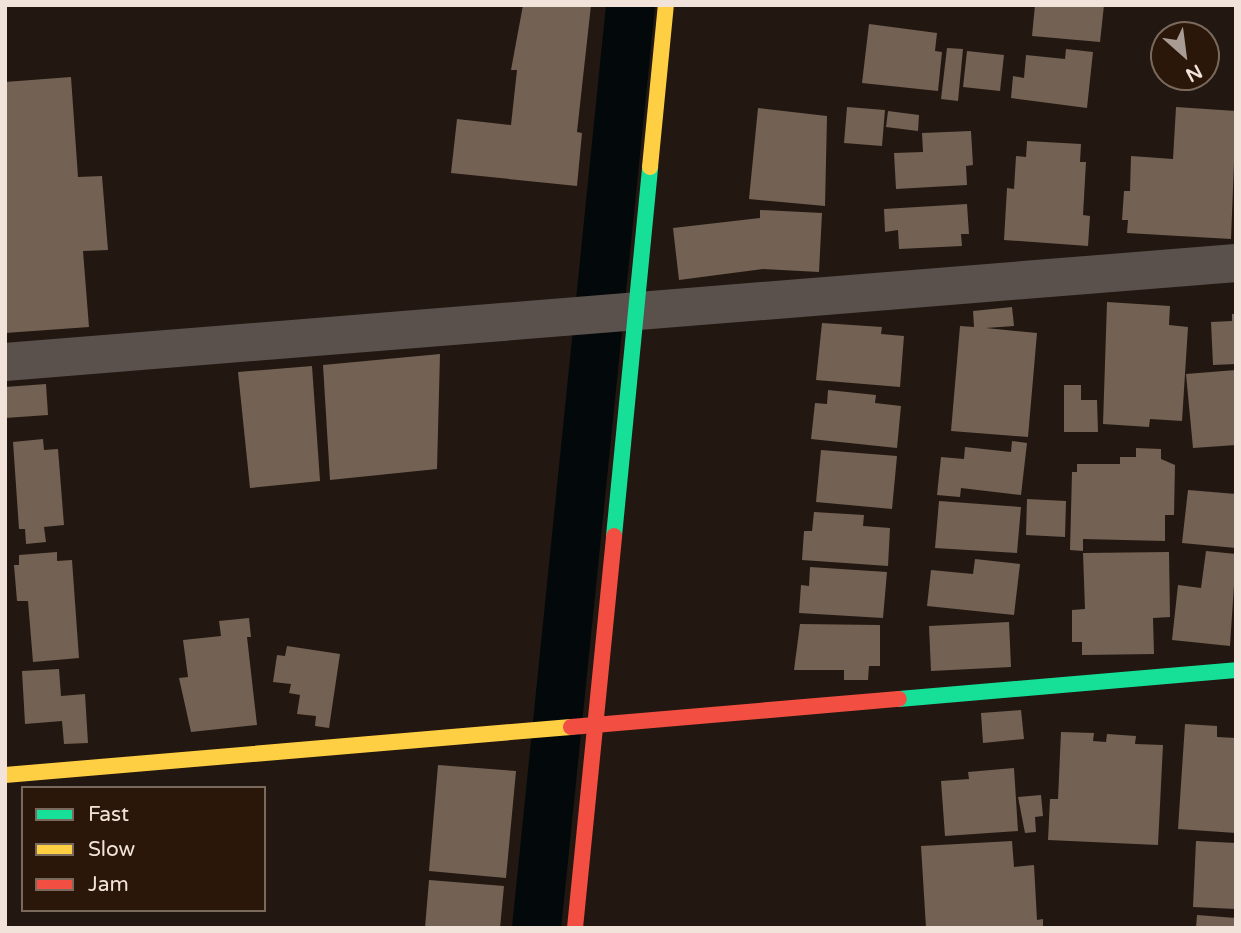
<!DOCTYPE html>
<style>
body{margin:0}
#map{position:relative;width:1241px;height:933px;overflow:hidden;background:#221811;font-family:"Varela Round",sans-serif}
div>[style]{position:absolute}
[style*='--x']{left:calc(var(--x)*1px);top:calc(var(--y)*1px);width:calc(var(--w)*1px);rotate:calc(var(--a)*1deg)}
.canal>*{height:49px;margin:-24.5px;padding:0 24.5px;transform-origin:24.5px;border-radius:24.5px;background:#03090a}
.building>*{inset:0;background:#736153}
.street>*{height:38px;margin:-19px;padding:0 19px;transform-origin:19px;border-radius:19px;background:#5a514c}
.fast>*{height:16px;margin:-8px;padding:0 8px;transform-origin:8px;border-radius:8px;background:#16e098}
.slow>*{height:16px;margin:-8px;padding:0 8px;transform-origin:8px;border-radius:8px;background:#ffcf43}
.jam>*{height:16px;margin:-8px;padding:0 8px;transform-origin:8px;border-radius:8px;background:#f24e42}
span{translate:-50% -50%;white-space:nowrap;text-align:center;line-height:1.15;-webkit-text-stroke:7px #2a1709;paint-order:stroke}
.frame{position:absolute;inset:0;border:7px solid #f1e3da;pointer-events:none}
.legend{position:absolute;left:21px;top:786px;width:245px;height:126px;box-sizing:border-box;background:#2a1709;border:2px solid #7a695d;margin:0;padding:9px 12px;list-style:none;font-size:21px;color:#f1e3da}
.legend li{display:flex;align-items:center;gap:14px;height:35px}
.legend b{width:35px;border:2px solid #7a695d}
.north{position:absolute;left:1150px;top:21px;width:70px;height:70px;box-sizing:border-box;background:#2a1709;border:2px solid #7a695d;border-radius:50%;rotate:152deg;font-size:19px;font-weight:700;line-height:28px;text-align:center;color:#f1e3da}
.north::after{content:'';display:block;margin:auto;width:24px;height:32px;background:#a99c94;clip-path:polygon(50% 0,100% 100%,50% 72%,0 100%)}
</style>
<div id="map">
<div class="canal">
<i style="--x:536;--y:928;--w:928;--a:-84.18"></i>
</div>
<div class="building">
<i style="clip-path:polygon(523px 5px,591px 5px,577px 132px,582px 133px,577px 186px,451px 173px,457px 119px,511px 125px,517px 70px,511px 70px)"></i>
<i style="clip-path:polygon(1035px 5px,1104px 5px,1100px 42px,1032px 36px)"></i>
<i style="clip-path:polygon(869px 24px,937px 33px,935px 51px,942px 52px,938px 91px,862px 83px)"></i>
<i style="clip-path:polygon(947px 48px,963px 49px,958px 101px,941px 99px)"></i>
<i style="clip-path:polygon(1066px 49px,1093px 52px,1087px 108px,1011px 98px,1013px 76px,1024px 78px,1026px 55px,1065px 59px)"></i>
<i style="clip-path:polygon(967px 51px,1004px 55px,1000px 91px,963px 87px)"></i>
<i style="clip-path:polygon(71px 77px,78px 177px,102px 176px,108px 250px,83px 251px,89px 327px,5px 333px,5px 82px)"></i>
<i style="clip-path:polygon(847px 107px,885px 110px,882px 146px,844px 143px)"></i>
<i style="clip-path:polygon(1176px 107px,1236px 111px,1231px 239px,1127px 233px,1128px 220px,1122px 220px,1124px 191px,1130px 191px,1131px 156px,1173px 159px)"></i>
<i style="clip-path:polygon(758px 108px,827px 116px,825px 206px,749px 199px)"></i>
<i style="clip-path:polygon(888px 111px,919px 115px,918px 131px,886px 127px)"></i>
<i style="clip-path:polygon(971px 131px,973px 165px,966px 166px,967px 185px,896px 189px,894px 153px,923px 152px,922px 133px)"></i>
<i style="clip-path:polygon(1027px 141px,1081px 144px,1080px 162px,1086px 162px,1083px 215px,1090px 216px,1088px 246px,1004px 240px,1007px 188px,1014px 189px,1016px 156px,1026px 157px)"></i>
<i style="clip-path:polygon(967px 204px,969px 234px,961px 234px,962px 246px,899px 249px,898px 230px,885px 232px,884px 209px)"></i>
<i style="clip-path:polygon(760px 210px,822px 213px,819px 272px,763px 269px,679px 280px,673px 228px,760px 218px)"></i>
<i style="clip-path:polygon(1107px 302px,1170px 306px,1169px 325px,1188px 327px,1182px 421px,1150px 419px,1149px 427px,1103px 424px)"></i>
<i style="clip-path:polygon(1012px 307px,1014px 326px,986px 328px,1037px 333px,1028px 437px,951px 431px,960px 326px,974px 327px,973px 311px)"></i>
<i style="clip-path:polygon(1232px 314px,1236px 314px,1236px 364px,1213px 365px,1211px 322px,1232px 321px)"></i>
<i style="clip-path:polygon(822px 323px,882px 327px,881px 334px,904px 336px,900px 387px,816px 380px)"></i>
<i style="clip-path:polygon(440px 354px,437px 469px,330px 480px,323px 365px)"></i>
<i style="clip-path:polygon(312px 366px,320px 481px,250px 488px,238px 372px)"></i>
<i style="clip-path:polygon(1236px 370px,1236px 445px,1193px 448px,1186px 374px)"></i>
<i style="clip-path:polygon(46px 384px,48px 415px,5px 418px,5px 387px)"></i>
<i style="clip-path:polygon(1064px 385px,1081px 385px,1081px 400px,1097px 400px,1098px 432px,1064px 432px)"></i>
<i style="clip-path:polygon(828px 390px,876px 395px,875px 403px,901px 406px,897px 448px,811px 439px,815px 403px,827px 404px)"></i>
<i style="clip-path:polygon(43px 439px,44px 450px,58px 449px,64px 525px,44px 527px,46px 542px,26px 544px,25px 529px,19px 529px,13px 442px)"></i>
<i style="clip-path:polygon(1012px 441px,1027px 443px,1021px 495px,961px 488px,960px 497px,937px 495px,941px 457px,964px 459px,965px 447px,1011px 452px)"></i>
<i style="clip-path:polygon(1136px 448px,1161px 449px,1161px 459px,1175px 465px,1174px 515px,1165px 515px,1165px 541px,1083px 539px,1083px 551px,1070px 550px,1072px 472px,1077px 472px,1077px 464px,1120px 464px,1120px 457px,1136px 457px)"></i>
<i style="clip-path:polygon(821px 450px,897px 456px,892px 509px,816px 502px)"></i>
<i style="clip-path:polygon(1188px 490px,1236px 494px,1236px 548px,1182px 543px)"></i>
<i style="clip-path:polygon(1027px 499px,1066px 501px,1065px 537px,1026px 535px)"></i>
<i style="clip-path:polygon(939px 501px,1021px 507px,1017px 553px,935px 548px)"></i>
<i style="clip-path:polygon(814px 512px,864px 515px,863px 526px,890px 528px,888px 566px,802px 560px,804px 531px,812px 531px)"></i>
<i style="clip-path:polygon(1206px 551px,1236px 554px,1230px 646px,1172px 640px,1178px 585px,1201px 588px)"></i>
<i style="clip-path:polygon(57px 552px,57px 561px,72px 560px,79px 658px,33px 662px,28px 601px,17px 601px,14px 565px,19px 565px,19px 555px)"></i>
<i style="clip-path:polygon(1169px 552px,1170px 617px,1153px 618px,1154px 654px,1082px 655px,1082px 642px,1072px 642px,1072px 610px,1085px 609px,1083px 553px)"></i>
<i style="clip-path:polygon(975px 559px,1020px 564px,1014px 615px,927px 606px,931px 570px,973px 574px)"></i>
<i style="clip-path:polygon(810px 567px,887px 572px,883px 618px,799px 613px,801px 585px,809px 586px)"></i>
<i style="clip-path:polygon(249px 618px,251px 637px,247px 637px,257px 725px,191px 732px,179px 678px,188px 677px,183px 640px,221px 636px,219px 621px)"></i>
<i style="clip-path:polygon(1009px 622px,1011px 667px,931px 671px,929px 626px)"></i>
<i style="clip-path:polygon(800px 624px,880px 625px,880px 666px,869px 666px,868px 680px,844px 680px,844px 670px,794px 670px)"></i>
<i style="clip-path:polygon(287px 646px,340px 654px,329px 728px,315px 726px,316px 716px,297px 714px,300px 695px,289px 693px,291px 684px,273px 682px,277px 655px,285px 656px)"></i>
<i style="clip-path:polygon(59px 669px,61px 696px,85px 694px,88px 743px,64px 744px,62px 721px,25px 724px,22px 671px)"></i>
<i style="clip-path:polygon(1021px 710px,1024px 739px,983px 743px,981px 713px)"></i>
<i style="clip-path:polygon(1185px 724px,1217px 726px,1217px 737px,1236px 738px,1236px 833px,1178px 829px)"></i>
<i style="clip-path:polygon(1061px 732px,1094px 733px,1093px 741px,1106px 742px,1107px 734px,1136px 736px,1135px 744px,1163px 745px,1158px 845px,1048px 840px,1050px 799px,1058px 799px)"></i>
<i style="clip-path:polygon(438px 765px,516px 771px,506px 878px,429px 871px)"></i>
<i style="clip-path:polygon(1014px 768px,1018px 831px,945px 836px,941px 781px,969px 779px,968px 772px)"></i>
<i style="clip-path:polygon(1041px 795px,1043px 816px,1035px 817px,1036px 832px,1025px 833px,1018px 797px)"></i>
<i style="clip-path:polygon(1012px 841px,1014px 867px,1034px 865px,1037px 920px,1043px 919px,1043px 928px,926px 928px,921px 846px)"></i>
<i style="clip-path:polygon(1196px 841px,1236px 843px,1236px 909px,1193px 907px)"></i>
<i style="clip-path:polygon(429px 880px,504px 886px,500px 928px,425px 928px)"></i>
<i style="clip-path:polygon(1197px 915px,1236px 918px,1236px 928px,1196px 928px)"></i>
</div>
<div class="street">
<i style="--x:5;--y:362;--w:1235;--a:-4.6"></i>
</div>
<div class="fast">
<i style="--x:614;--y:536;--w:371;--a:-84.4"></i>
<i style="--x:899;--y:699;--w:338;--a:-4.9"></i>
</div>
<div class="slow">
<i style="--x:650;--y:167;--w:163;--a:-84.4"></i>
<i style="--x:5;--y:775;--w:568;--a:-4.85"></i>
</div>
<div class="jam">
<i style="--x:571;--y:727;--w:329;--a:-4.9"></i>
<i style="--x:575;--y:928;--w:394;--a:-84.3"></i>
</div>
<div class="frame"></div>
<ul class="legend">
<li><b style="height:9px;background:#16e098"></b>Fast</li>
<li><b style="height:9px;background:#ffcf43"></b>Slow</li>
<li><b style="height:9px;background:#f24e42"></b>Jam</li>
</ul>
<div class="north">N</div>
</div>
